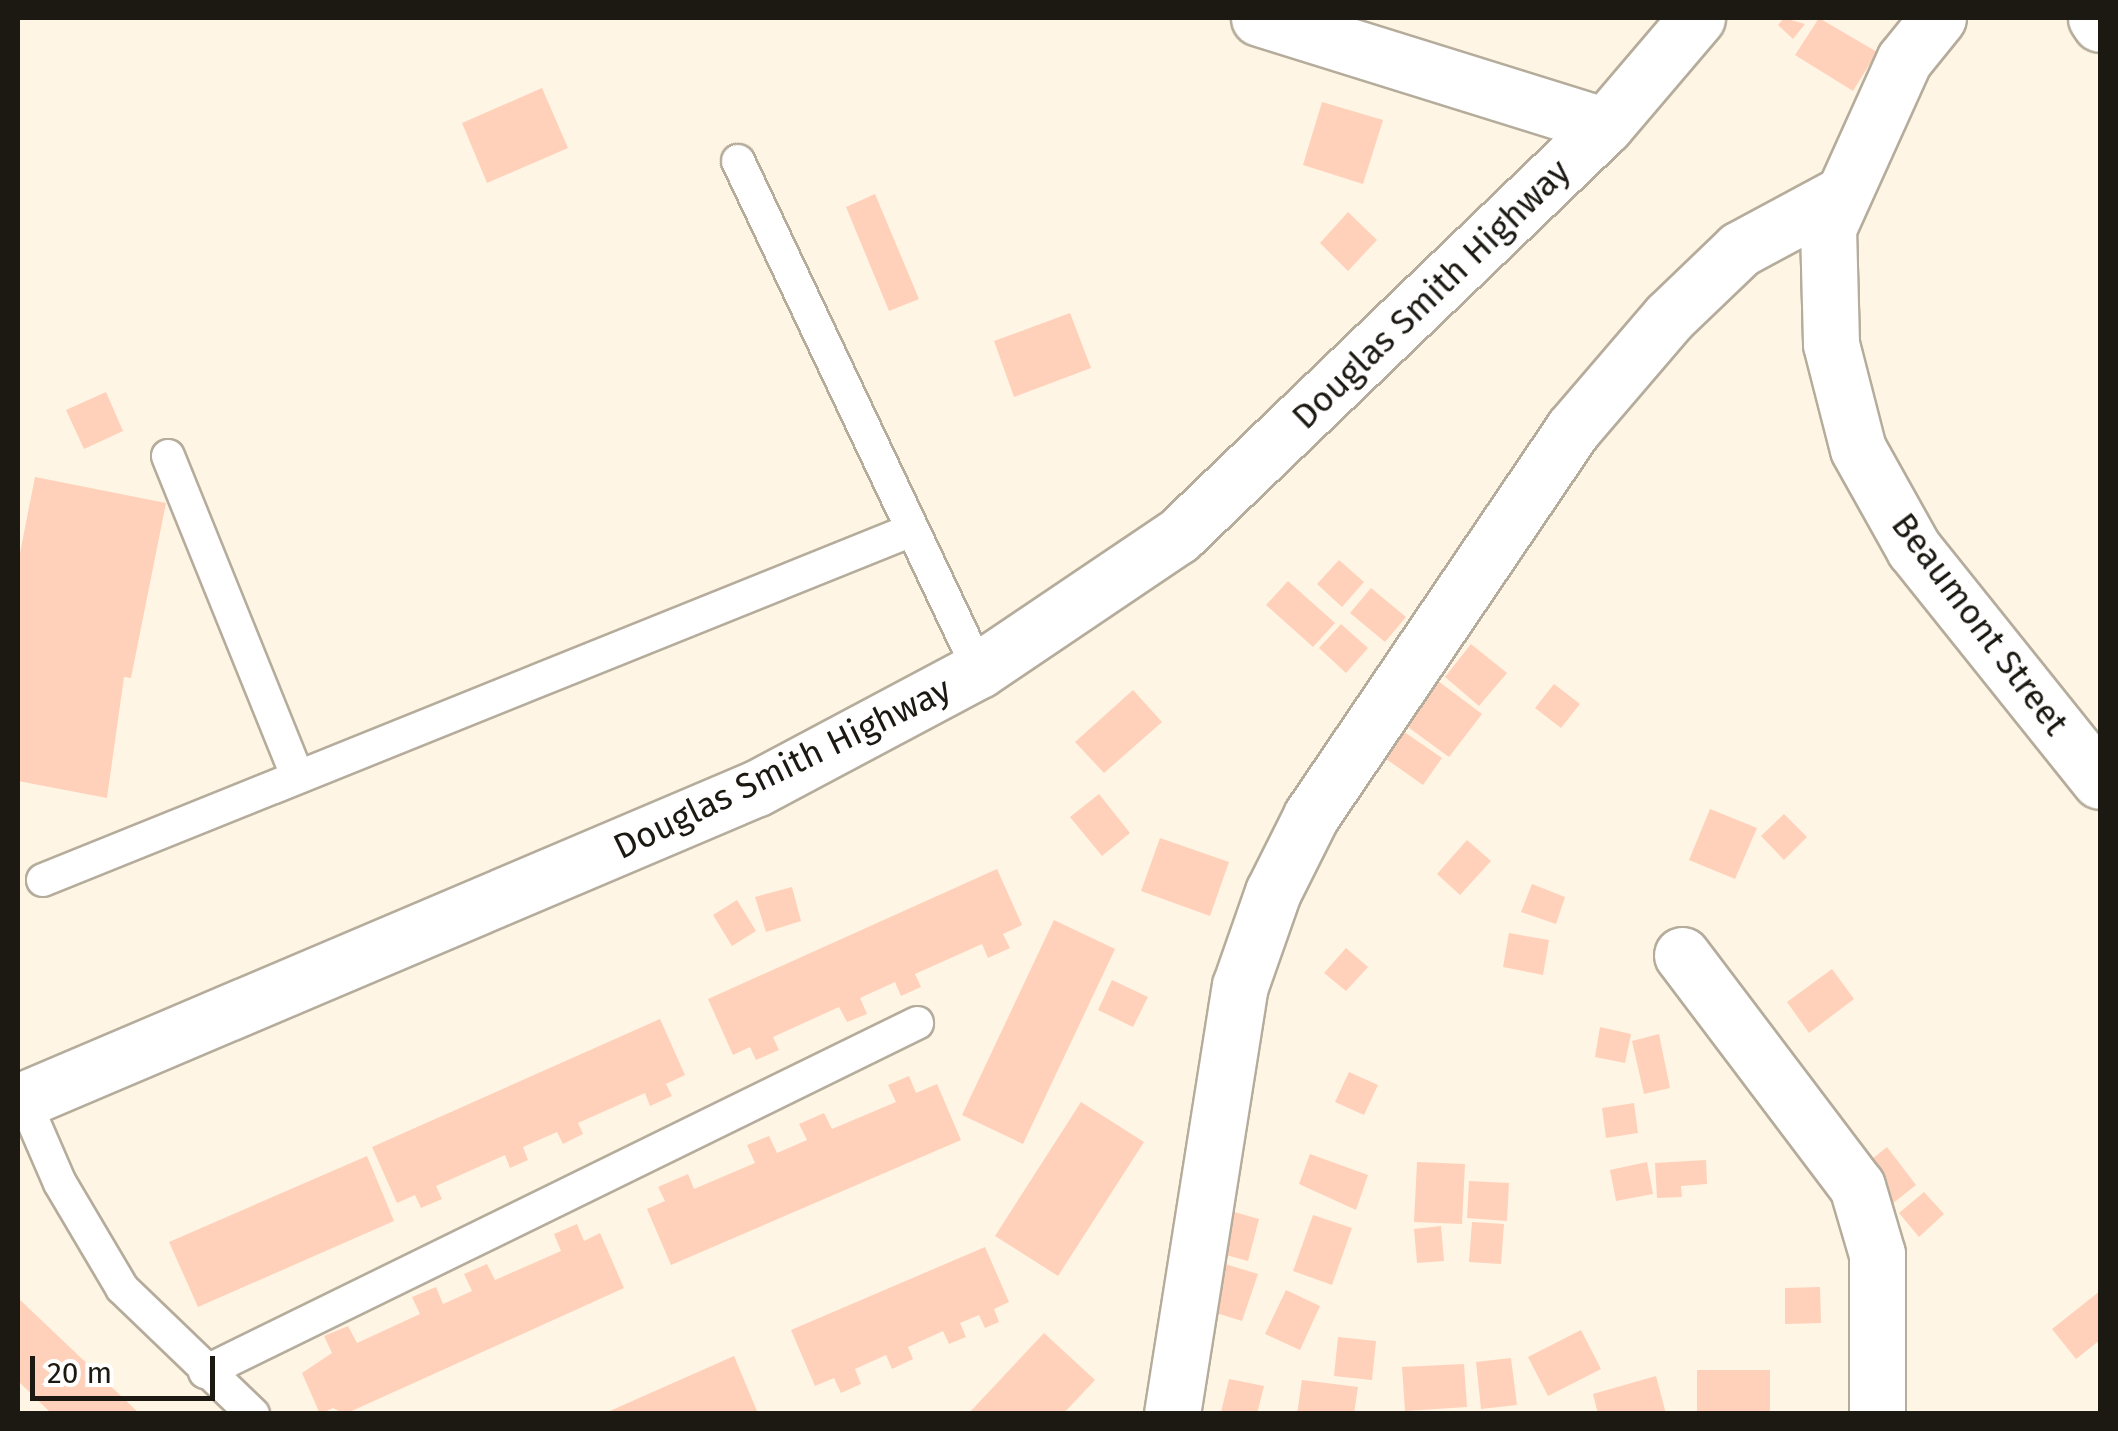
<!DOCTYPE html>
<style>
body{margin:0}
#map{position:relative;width:2118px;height:1431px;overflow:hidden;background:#fff5e4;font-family:"Fira Sans",sans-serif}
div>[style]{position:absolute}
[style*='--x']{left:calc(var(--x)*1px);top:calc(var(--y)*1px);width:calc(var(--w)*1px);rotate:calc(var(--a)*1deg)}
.building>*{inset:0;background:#ffd1ba}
.roads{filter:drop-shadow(2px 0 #b5ac9c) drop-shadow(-2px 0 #b5ac9c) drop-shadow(0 2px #b5ac9c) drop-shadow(0 -2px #b5ac9c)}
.service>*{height:32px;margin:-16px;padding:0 16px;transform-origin:16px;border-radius:16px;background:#fff}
.minor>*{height:55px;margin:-27.5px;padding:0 27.5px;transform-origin:27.5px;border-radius:27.5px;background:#fff}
.tertiary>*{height:55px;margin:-27.5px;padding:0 27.5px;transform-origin:27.5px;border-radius:27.5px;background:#fff}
span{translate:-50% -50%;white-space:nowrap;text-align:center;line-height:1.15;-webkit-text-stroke:8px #fff;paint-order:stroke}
.street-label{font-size:35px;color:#1c1913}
.frame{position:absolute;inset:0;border:20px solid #1c1913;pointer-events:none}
.scale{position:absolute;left:30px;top:1356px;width:185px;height:45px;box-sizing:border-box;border:5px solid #1c1913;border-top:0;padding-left:12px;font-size:30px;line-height:35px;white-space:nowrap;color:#1c1913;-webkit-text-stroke:8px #fff;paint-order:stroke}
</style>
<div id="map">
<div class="building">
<i style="clip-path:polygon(1784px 18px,1805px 24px,1793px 39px,1778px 25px)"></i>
<i style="clip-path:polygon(1819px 18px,1877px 52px,1853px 91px,1795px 55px)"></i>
<i style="clip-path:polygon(542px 88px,568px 148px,487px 183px,462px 123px)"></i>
<i style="clip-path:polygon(1322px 102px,1383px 120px,1363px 184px,1303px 165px)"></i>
<i style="clip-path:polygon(875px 194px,919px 299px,889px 311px,846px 207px)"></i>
<i style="clip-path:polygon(1348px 212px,1377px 240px,1348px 271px,1320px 243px)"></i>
<i style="clip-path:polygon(1070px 313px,1091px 368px,1014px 397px,994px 341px)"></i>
<i style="clip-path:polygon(106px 392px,123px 431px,84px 449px,66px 410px)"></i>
<i style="clip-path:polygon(35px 477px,166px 503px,131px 678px,124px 677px,107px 798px,18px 781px,18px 563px)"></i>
<i style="clip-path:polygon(1339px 560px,1364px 582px,1342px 607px,1317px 584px)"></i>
<i style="clip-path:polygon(1288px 581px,1335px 623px,1313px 647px,1266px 605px)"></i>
<i style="clip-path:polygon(1371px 588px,1406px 617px,1385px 642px,1350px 613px)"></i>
<i style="clip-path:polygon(1341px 624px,1368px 648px,1346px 673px,1319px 648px)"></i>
<i style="clip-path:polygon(1471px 644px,1507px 673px,1479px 706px,1445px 677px)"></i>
<i style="clip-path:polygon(1434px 678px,1482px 714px,1449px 757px,1401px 722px)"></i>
<i style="clip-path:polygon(1554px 684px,1580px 704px,1561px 728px,1535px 708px)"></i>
<i style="clip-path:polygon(1133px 690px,1162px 722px,1104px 773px,1075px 742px)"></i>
<i style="clip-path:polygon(1400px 729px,1442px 758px,1423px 785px,1382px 756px)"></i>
<i style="clip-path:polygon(1099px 794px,1130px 833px,1102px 856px,1070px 817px)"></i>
<i style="clip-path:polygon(1710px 809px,1757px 828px,1735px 879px,1689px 860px)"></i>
<i style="clip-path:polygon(1784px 814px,1807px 837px,1784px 860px,1761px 836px)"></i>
<i style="clip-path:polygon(1160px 838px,1229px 862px,1210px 916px,1141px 891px)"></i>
<i style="clip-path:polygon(1467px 840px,1491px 861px,1460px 895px,1437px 874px)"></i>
<i style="clip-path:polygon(997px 869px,1022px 925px,1003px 934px,1010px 948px,988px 958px,982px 944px,915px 974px,921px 987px,901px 996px,895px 982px,860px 998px,867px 1014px,847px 1022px,839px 1007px,773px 1037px,779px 1050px,756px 1060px,750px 1047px,733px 1055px,708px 999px)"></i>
<i style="clip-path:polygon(1532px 884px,1565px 897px,1556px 924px,1521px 912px)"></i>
<i style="clip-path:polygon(792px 887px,801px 921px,766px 932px,755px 897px)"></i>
<i style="clip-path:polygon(737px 900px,756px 931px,732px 946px,713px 915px)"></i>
<i style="clip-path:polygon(1054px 920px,1115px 949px,1023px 1144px,962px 1115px)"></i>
<i style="clip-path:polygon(1509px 933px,1549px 940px,1543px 975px,1503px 967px)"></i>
<i style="clip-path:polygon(1346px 948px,1368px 967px,1346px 991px,1324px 973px)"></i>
<i style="clip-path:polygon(1832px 969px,1854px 999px,1809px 1033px,1787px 1002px)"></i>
<i style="clip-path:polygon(1112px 980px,1148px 997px,1133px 1027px,1098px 1010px)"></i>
<i style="clip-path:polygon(660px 1019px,685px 1075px,666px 1084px,672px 1096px,650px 1106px,645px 1093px,578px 1123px,583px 1134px,563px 1144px,557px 1132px,523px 1147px,528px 1160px,510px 1168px,505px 1155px,436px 1186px,442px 1199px,421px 1208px,415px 1195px,397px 1203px,372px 1147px)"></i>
<i style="clip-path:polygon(1600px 1027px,1631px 1034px,1625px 1063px,1595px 1057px)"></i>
<i style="clip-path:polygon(1659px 1034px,1670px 1088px,1644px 1094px,1632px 1041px)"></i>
<i style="clip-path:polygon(1349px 1072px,1378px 1085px,1364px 1115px,1335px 1102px)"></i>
<i style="clip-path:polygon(909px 1076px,916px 1093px,937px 1084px,961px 1140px,671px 1265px,647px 1209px,665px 1201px,658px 1187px,688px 1174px,694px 1189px,755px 1163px,747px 1145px,769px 1136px,777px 1153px,807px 1140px,799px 1124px,824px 1113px,832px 1129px,896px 1102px,888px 1085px)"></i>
<i style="clip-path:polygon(1081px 1102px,1144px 1142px,1058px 1276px,995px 1236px)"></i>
<i style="clip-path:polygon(1634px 1103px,1638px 1133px,1606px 1138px,1602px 1108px)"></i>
<i style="clip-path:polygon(1887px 1147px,1916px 1185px,1892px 1204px,1863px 1166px)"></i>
<i style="clip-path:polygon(1310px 1154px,1368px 1175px,1356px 1210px,1299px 1184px)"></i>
<i style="clip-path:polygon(367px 1156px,394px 1221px,198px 1307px,169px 1242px)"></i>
<i style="clip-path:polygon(1706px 1160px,1707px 1184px,1681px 1186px,1682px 1197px,1657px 1198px,1655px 1163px)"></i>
<i style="clip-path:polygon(1417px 1162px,1465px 1164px,1462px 1224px,1414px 1222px)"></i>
<i style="clip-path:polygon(1647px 1162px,1653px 1194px,1616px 1201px,1610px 1170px)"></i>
<i style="clip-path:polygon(1469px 1181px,1509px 1183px,1507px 1221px,1467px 1218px)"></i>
<i style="clip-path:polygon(1924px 1192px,1944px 1214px,1919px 1237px,1899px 1213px)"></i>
<i style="clip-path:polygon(1220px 1208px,1259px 1219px,1248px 1261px,1208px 1250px)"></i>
<i style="clip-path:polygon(1313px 1215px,1352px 1228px,1332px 1285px,1293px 1271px)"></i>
<i style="clip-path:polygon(1472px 1222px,1504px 1224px,1501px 1264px,1469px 1262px)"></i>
<i style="clip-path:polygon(577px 1224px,584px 1241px,600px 1233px,624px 1288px,345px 1414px,333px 1408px,320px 1414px,302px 1373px,332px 1353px,324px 1336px,348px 1326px,357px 1343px,420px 1314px,412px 1297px,436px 1287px,443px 1304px,472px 1291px,464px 1274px,487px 1264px,495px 1280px,561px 1251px,554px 1234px)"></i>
<i style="clip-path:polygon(1441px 1226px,1444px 1261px,1417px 1263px,1414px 1229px)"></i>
<i style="clip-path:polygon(985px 1247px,1009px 1302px,994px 1309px,999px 1322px,985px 1328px,979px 1315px,960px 1323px,966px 1337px,949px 1344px,943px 1331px,908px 1347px,913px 1359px,892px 1369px,886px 1355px,855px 1369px,861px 1384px,841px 1393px,834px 1378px,815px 1386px,791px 1330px)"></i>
<i style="clip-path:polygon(1212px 1260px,1258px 1274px,1242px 1321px,1197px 1307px)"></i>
<i style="clip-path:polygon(1820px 1287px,1821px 1323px,1785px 1324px,1785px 1288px)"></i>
<i style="clip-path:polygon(1286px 1290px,1320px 1306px,1300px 1350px,1265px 1334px)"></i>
<i style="clip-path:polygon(2100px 1291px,2100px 1340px,2076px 1359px,2052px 1329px)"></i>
<i style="clip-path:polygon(18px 1298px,140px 1414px,52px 1414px,18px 1381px)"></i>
<i style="clip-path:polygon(1581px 1330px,1601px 1369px,1548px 1396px,1528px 1357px)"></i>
<i style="clip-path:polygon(1044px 1333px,1095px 1380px,1063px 1414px,968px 1414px)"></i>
<i style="clip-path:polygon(1338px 1337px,1376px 1341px,1372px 1380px,1334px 1376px)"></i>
<i style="clip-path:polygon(734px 1356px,757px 1411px,603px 1414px)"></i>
<i style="clip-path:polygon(1511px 1358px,1517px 1405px,1481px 1409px,1476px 1362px)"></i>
<i style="clip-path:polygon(1464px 1364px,1467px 1407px,1405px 1411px,1402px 1367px)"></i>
<i style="clip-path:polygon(1697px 1370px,1770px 1370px,1770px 1414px,1697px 1414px)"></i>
<i style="clip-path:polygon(1656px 1376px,1666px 1414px,1598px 1414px,1593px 1394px)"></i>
<i style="clip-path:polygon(1229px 1379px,1264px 1386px,1257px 1414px,1221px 1412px)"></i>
<i style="clip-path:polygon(1302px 1380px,1358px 1387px,1354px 1414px,1297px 1414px)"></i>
</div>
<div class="roads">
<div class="service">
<i style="--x:738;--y:161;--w:563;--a:64.66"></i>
<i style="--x:168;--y:456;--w:346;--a:68"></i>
<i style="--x:43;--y:880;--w:937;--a:-21.94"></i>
<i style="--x:24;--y:1100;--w:90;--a:66.6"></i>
<i style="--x:60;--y:1183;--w:122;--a:59.4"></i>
<i style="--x:122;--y:1288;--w:182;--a:43.9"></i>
<i style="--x:205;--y:1372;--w:793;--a:-26.11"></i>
</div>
<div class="minor">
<i style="--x:1259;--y:18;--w:362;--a:17.3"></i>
<i style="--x:1938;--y:18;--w:54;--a:129"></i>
<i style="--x:1904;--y:60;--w:184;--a:114.3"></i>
<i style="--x:1828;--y:228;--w:116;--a:88.5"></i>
<i style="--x:1831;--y:344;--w:108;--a:75.6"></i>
<i style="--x:1858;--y:449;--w:115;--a:60.8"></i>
<i style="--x:1914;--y:549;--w:297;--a:51.3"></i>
<i style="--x:2096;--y:18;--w:7;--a:56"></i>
<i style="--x:1682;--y:955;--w:290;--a:52.9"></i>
<i style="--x:1857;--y:1186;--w:71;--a:73.6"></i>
<i style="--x:1877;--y:1254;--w:160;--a:90"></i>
<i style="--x:1172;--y:1414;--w:433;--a:-81"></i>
<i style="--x:1240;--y:986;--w:100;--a:-70.7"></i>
<i style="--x:1273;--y:892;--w:85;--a:-63.4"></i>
<i style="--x:1311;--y:816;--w:467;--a:-55.9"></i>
<i style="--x:1573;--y:429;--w:148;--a:-49.4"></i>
<i style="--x:1669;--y:317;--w:98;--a:-43.8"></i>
<i style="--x:1740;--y:249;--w:116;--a:-28.3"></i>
</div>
<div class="tertiary">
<i style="--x:18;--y:1102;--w:803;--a:-23.02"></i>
<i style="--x:757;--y:788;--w:251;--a:-28"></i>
<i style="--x:979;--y:670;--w:240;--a:-34"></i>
<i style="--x:1178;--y:536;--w:592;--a:-43.84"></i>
<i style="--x:1605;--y:126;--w:142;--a:-49.6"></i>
</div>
</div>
<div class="street-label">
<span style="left:1431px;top:294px;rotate:-44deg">Douglas Smith Highway</span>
<span style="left:1980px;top:624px;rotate:53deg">Beaumont Street</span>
<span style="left:782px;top:768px;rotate:-26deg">Douglas Smith Highway</span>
</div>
<div class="frame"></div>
<div class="scale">20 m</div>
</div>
